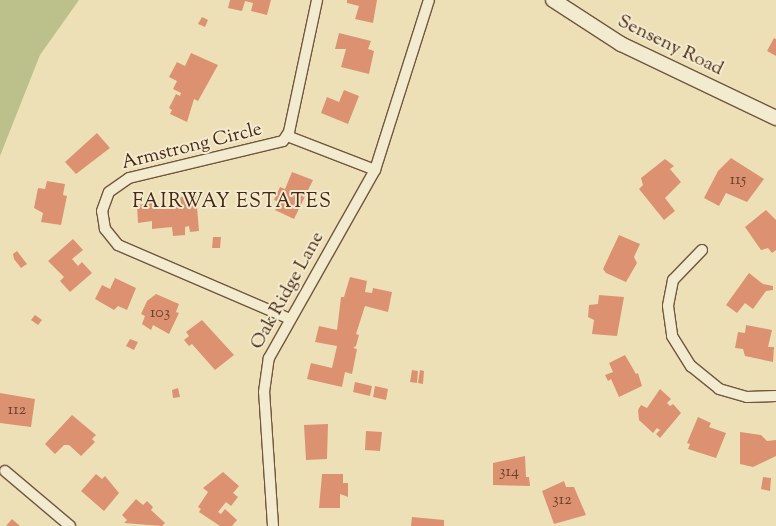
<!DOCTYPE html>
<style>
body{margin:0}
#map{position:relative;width:776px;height:526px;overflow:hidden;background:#ede0b7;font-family:"Sorts Mill Goudy",serif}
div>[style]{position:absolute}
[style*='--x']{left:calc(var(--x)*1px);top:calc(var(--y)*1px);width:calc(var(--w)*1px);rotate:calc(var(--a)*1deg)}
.green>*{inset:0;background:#bcc18c}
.building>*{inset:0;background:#dc9271}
.roads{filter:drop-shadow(1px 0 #71563d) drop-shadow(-1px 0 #71563d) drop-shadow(0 1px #71563d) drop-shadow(0 -1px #71563d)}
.street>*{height:10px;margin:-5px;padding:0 5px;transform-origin:5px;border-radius:5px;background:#f3ebd0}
.secondary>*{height:14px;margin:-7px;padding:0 7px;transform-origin:7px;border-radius:7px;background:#f3ebd0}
span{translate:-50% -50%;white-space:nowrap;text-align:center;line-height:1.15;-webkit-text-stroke:4px #f3ebd0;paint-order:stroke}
.number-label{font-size:16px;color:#6d422b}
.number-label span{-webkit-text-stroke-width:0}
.street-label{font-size:19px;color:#482814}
.neighbourhood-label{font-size:20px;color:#482814;letter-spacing:1px}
</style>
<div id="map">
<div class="green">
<i style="clip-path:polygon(0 0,79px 0,40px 55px,0 156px)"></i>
</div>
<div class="building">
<i style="clip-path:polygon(230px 0,271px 0,267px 15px,251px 11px,253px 3px,245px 1px,242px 11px,228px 8px)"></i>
<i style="clip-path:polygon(347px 0,377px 0,373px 23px,355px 19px,359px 6px,347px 3px)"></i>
<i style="clip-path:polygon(202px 17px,208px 20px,205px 27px,198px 24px)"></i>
<i style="clip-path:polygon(339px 33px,371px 41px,368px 49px,374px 51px,369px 74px,341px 67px,346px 49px,335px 49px)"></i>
<i style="clip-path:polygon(774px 38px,776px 39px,776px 56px,767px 51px)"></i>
<i style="clip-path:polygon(191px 53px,218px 65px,198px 101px,194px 99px,187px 122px,170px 114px,172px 110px,169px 108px,176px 94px,180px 96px,181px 93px,173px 89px,177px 81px,169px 77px,177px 62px,185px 66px)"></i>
<i style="clip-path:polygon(344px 90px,359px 96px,348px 124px,321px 113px,327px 97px,339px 102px)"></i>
<i style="clip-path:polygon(97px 133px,110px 148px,76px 174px,65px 162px)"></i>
<i style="clip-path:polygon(731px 158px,764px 179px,747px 202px,726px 193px,719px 206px,704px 198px,718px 171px)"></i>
<i style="clip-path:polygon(665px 159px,674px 166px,670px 169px,681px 182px,665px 198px,675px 211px,664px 220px,639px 189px,643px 185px,641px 178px)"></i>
<i style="clip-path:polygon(292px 172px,313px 180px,294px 219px,275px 210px,279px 202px,274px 200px,280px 187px,285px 189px)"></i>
<i style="clip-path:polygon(47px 181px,65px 184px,63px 195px,67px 196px,61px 225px,41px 222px,43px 213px,34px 208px,38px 188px,45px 189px)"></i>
<i style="clip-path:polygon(196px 195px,199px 231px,190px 232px,189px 226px,185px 227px,185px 235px,173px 236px,172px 227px,152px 229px,152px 221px,138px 223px,137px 205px,152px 203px,153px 207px,181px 204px,180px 197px)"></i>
<i style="clip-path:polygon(766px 210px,776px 220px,776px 250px,772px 253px,768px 248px,761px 250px,745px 227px)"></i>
<i style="clip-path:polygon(619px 235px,640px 244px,634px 257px,637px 263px,626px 282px,606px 273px,603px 269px)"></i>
<i style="clip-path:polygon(213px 237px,221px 237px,220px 248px,212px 248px)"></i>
<i style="clip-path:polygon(73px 239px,83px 250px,72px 259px,78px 266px,82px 262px,92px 273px,70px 292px,60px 281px,64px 277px,48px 261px)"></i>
<i style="clip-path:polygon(17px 251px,27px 264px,21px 268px,14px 259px,13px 254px)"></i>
<i style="clip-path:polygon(749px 273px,763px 284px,773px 286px,773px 290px,766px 291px,753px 309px,745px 303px,737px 313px,726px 305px)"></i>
<i style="clip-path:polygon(350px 277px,367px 281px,365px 292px,372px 293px,373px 288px,392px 292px,388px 312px,365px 306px,356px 334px,359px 335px,356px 346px,353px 348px,357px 349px,352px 374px,345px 372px,342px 387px,307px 379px,311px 363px,332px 368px,337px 346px,315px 342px,319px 326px,337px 330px,341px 297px,344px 297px)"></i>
<i style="clip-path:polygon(115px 278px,136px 288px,127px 310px,118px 306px,114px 310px,95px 299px,102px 285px,110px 289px)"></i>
<i style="clip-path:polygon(156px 294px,179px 304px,176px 312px,179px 313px,169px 334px,153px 325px,151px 330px,142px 324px,145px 316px,141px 314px,147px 301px)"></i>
<i style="clip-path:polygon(599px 295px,624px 297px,617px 336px,592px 334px,594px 320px,588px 317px,589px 305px,598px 304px)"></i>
<i style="clip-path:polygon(35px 315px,42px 320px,38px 325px,31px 320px)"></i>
<i style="clip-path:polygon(202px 320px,234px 355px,215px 370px,192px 344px,189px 346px,184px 340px,189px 336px,186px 332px)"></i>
<i style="clip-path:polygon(746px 325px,772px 330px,768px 347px,774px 347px,773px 362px,745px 356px,743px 349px,735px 348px,738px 332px,745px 333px)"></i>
<i style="clip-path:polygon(130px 339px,138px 342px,134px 350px,126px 346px)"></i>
<i style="clip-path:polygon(625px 355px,636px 374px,638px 373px,642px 386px,619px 397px,611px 379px,608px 381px,605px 375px,613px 372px,609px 363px)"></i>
<i style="clip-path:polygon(412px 370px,418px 371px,417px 383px,410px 382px)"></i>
<i style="clip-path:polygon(420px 370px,424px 371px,423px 384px,418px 383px)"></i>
<i style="clip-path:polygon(355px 382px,372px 386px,370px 396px,353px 392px)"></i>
<i style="clip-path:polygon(375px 386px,388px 389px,386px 400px,373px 397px)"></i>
<i style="clip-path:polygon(178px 388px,180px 397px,173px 398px,172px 390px)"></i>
<i style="clip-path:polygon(660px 389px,671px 399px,667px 403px,670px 406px,673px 404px,681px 413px,660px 438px,656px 434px,660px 430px,657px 428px,653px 433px,639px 420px,638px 410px,641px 405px,647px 408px)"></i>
<i style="clip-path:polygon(0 393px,35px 399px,31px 427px,0 423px)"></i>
<i style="clip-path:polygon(72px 415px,96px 435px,92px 439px,95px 442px,81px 456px,69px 445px,64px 445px,55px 454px,45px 444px)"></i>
<i style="clip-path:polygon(698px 417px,711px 423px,709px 427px,726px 433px,716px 458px,688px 449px,690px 444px,687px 443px)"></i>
<i style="clip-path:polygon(328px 424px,327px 459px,306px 460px,304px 425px)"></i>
<i style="clip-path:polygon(366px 431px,382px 432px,380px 451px,365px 450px)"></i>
<i style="clip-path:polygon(740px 432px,761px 435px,767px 441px,776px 440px,776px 456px,753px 467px,740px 464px)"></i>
<i style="clip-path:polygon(525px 456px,526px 477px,529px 477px,530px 486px,493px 485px,493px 463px)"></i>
<i style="clip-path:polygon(223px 472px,239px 486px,233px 493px,238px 497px,231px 506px,226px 502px,218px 512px,221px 514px,225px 509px,237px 520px,232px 526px,220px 526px,199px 512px,201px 509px,198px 507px,208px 492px,203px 488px)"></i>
<i style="clip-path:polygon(96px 474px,102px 479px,105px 476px,119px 493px,104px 511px,81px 491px)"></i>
<i style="clip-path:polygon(322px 474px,343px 474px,343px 483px,348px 483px,348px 497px,340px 494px,340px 508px,319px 508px)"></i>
<i style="clip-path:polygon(763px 477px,771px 478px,770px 491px,761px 489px)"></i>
<i style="clip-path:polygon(564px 481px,566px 487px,574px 487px,586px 515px,554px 524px,542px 491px)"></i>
<i style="clip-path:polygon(136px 499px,143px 505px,147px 501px,153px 507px,151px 510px,165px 523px,162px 526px,124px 523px,127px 520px,122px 515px)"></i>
<i style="clip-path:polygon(412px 517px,444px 520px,444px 526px,411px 526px)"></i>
<i style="clip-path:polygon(12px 519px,20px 526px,6px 526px)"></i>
</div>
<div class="roads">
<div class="street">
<i style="--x:287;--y:136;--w:94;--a:21.1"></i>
<i style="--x:702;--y:250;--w:42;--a:134"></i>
<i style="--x:673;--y:280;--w:26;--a:101"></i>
<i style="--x:668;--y:306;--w:30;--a:82"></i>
<i style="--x:672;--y:336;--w:36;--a:58"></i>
<i style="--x:691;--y:366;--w:36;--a:39"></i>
<i style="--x:719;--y:389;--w:29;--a:16"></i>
<i style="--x:747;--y:397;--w:29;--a:-2"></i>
<i style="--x:290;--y:319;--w:187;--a:-156.7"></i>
<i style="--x:118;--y:245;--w:21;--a:-129"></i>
<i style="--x:105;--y:229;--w:18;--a:-99"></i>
<i style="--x:102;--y:211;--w:20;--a:-70"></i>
<i style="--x:109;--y:192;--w:24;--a:-35"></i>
<i style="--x:129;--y:178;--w:158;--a:-13.5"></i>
<i style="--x:283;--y:141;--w:11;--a:-56"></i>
<i style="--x:289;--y:132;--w:135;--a:-78"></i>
<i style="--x:5;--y:471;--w:85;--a:40.2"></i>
<i style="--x:273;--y:526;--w:134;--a:-93.8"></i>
<i style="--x:264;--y:392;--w:34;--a:-82"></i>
<i style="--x:269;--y:358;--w:216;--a:-60.6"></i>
<i style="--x:375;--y:170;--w:178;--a:-72.4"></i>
</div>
<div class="secondary">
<i style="--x:553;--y:0;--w:81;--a:32.9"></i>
<i style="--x:621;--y:44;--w:172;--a:25.5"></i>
</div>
</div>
<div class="number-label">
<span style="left:738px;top:181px">115</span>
<span style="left:160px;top:314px">103</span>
<span style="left:17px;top:411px">112</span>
<span style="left:509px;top:473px">314</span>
<span style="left:562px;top:501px">312</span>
</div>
<div class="street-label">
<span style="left:670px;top:46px;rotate:26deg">Senseny Road</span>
<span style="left:192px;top:147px;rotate:-14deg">Armstrong Circle</span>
<span style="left:288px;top:291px;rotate:-61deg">Oak Ridge Lane</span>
</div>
<div class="neighbourhood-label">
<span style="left:232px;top:202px">FAIRWAY ESTATES</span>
</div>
</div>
